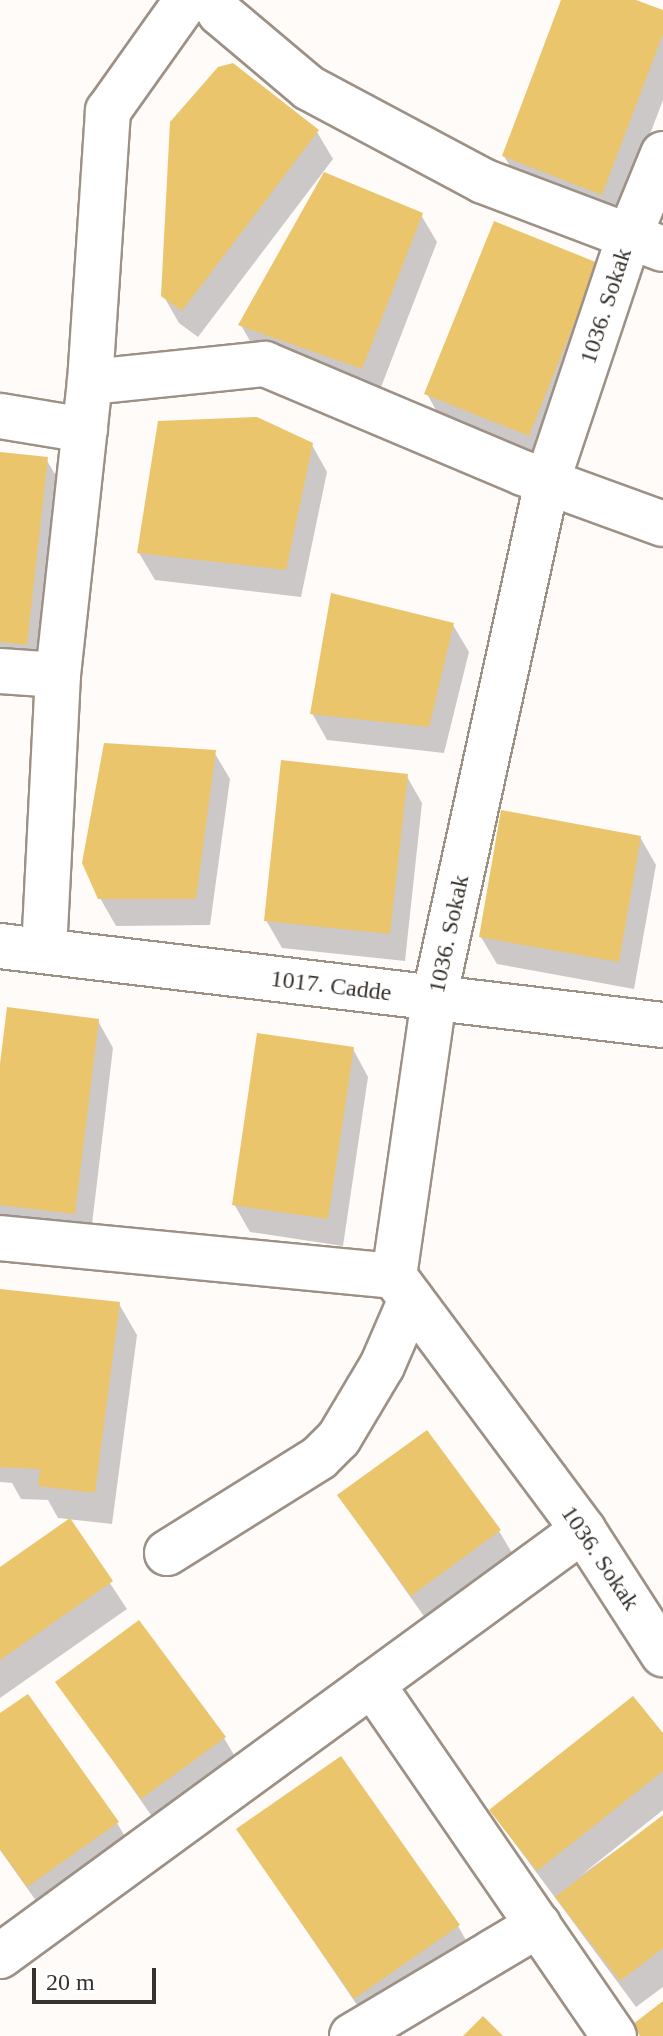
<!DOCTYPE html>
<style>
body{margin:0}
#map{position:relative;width:663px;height:2036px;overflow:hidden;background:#fefbf9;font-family:Georgia,serif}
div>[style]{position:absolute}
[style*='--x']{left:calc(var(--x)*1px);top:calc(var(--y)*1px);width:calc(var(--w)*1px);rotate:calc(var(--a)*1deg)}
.shadow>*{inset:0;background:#0003}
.building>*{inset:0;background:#eac56c}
.roads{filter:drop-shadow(2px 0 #9d9186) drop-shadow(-2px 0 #9d9186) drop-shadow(0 2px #9d9186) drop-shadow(0 -2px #9d9186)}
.minor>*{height:44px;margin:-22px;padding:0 22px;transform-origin:22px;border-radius:22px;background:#fff}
.tertiary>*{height:44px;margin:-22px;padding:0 22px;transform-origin:22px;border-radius:22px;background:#fff}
span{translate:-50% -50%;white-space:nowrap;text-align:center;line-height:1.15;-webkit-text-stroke:7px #fff;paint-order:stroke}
.street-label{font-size:24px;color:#37322d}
.scale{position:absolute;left:32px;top:1968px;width:124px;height:36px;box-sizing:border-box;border:4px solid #37322d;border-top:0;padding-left:10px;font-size:24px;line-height:28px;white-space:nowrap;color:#37322d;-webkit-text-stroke:6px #fff;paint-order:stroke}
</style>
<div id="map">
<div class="shadow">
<i style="clip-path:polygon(563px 0,630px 0,663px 12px,663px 100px,617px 221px,520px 183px,504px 156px)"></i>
<i style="clip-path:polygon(317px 132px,333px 159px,198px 337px,179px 323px,163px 295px)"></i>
<i style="clip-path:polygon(421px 215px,437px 242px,378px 395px,256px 352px,241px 325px)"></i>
<i style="clip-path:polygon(597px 264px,544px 462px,442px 421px,427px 394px)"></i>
<i style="clip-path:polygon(312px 445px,327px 472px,301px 597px,155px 580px,139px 553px)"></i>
<i style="clip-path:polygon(0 454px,46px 459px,62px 486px,42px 672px,0 667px)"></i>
<i style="clip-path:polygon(453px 625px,469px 652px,444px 753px,327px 740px,312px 713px)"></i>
<i style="clip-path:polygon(214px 752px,230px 779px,210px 925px,116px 926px,100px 898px)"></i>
<i style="clip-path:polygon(406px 775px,422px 803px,405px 961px,282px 948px,266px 920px)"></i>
<i style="clip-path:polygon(640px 837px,656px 865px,634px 989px,497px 964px,481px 937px)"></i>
<i style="clip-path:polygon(98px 1021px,113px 1048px,90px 1241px,0 1228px,0 1080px)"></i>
<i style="clip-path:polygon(353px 1049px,368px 1077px,343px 1246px,250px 1232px,234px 1204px)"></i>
<i style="clip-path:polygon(0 1291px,119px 1304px,137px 1335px,112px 1524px,58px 1518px,48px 1500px,21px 1499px,12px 1483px,0 1482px)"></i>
<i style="clip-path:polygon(339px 1496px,499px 1531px,515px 1558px,428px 1622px)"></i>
<i style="clip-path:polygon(69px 1521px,127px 1609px,0 1698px,0 1569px)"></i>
<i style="clip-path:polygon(58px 1682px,224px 1738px,240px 1765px,158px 1825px)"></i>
<i style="clip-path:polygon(0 1716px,117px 1823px,133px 1850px,44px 1912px,0 1850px)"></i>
<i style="clip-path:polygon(663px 1737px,663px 1810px,580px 1876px,663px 1817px,663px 1987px,636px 2007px,491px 1811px)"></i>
<i style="clip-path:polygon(238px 1830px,458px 1926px,476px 1958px,374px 2030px)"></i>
</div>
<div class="building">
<i style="clip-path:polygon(561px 0,636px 0,663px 10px,663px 34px,602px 195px,502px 156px)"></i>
<i style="clip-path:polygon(233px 63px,319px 130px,182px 311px,161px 296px,170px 122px,218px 67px)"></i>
<i style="clip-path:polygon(324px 172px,423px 213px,362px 369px,238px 325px)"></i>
<i style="clip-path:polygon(494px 221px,598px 263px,529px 436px,424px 394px)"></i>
<i style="clip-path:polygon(257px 417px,313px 443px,286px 570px,137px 553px,158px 421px)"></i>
<i style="clip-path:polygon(0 452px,48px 457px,27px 645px,0 642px)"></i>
<i style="clip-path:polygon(331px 593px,454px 623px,429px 727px,310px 714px)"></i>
<i style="clip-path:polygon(104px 743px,216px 750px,196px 899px,98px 899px,82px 863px)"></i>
<i style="clip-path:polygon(281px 760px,408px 774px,390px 934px,264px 921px)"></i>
<i style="clip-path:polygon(501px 810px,641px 836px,619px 962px,479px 937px)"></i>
<i style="clip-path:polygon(7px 1007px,99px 1019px,75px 1214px,0 1205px,0 1064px)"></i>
<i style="clip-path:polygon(257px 1033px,354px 1047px,328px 1219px,232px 1205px)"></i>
<i style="clip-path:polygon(0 1289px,120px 1302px,95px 1493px,38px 1486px,40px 1469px,0 1467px)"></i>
<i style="clip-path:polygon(427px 1430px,501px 1530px,411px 1596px,337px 1495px)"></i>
<i style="clip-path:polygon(70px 1518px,113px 1581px,0 1660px,0 1567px)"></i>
<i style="clip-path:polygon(139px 1620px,226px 1737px,141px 1799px,55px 1682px)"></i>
<i style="clip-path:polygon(28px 1694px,119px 1822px,27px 1887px,0 1849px,0 1713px)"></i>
<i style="clip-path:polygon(633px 1696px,663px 1733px,663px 1771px,537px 1871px,489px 1810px)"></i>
<i style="clip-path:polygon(341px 1756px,460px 1925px,354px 1999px,236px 1829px)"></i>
<i style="clip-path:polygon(663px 1815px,663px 1948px,620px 1981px,555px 1897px)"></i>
<i style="clip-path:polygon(663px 2001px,663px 2036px,640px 2036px,632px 2025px)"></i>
<i style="clip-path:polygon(483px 2016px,503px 2036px,463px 2036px)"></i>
</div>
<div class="roads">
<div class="minor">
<i style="--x:212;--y:0;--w:15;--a:58"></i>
<i style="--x:220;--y:13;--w:116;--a:40.1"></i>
<i style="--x:309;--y:88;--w:197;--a:28.1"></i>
<i style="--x:483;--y:181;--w:192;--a:20.7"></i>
<i style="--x:663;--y:154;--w:90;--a:112.3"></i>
<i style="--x:629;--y:237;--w:258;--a:108.5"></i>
<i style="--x:547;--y:482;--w:529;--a:102.33"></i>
<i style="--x:434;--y:999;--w:280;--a:98.2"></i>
<i style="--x:394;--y:1276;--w:317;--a:53.3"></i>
<i style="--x:583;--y:1530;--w:148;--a:57.2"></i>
<i style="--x:90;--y:382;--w:176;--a:-5.9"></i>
<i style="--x:265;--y:364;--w:280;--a:22.9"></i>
<i style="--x:523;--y:473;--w:149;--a:20"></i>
<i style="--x:0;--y:416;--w:86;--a:9.4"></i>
<i style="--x:0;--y:671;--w:58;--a:3.9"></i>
<i style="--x:44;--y:951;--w:276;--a:-87.1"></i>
<i style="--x:58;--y:675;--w:295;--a:-83.8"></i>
<i style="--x:90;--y:382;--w:272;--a:-86.2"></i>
<i style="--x:108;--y:111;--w:136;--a:-54.6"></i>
<i style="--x:167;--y:1553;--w:179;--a:-32"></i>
<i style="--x:319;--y:1458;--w:28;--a:-45"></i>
<i style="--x:339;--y:1438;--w:84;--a:-59.2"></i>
<i style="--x:382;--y:1366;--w:73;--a:-66.6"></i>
<i style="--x:372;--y:1684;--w:427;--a:55.5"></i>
<i style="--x:0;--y:1956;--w:722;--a:-36.16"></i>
<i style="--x:352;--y:2036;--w:217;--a:-30.8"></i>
</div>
<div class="tertiary">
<i style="--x:0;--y:946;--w:668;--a:6.8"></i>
<i style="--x:0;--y:1238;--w:396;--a:5.5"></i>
</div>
</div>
<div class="street-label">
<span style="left:606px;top:306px;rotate:-72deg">1036. Sokak</span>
<span style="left:449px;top:934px;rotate:-78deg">1036. Sokak</span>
<span style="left:331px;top:986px;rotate:7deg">1017. Cadde</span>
<span style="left:600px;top:1558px;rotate:56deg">1036. Sokak</span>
</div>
<div class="scale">20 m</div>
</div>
